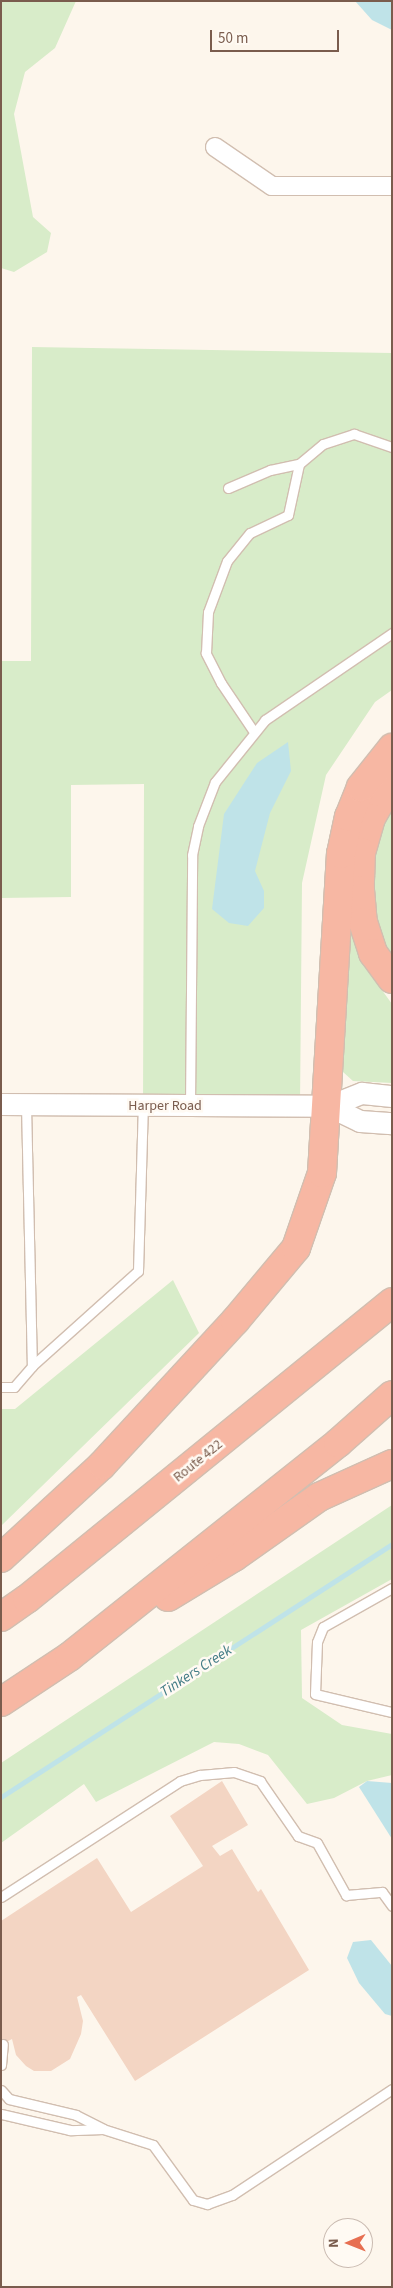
<!DOCTYPE html>
<style>
body{margin:0}
#map{position:relative;width:393px;height:2288px;overflow:hidden;background:#fdf6ec;font-family:"Source Sans 3",sans-serif}
div>[style]{position:absolute}
[style*='--x']{left:calc(var(--x)*1px);top:calc(var(--y)*1px);width:calc(var(--w)*1px);rotate:calc(var(--a)*1deg)}
.green>*{inset:0;background:#d8ecc9}
.water>*{inset:0;background:#bfe3e8}
.stream>*{height:5px;margin:-2.5px;padding:0 2.5px;transform-origin:2.5px;border-radius:2.5px;background:#bfe3e8}
.building>*{inset:0;background:#f3d5c3}
.roads{filter:drop-shadow(1px 0 #d1beb0) drop-shadow(-1px 0 #d1beb0) drop-shadow(0 1px #d1beb0) drop-shadow(0 -1px #d1beb0)}
.service>*{height:9px;margin:-4.5px;padding:0 4.5px;transform-origin:4.5px;border-radius:4.5px;background:#fff}
.minor>*{height:18px;margin:-9px;padding:0 9px;transform-origin:9px;border-radius:9px;background:#fff}
.tertiary>*{height:21px;margin:-10.5px;padding:0 10.5px;transform-origin:10.5px;border-radius:10.5px;background:#fff}
.motorway>*{height:28px;margin:-14px;padding:0 14px;transform-origin:14px;border-radius:14px;background:#f7b7a3}
span{translate:-50% -50%;white-space:nowrap;text-align:center;line-height:1.15;-webkit-text-stroke:5px #fffaf3;paint-order:stroke}
.street-label{font-size:14px;color:#7a5c4d}
.water-label{font-size:15px;color:#437c86;font-style:italic}
.frame{position:absolute;inset:0;border:2px solid #7a5c4d;pointer-events:none}
.north{position:absolute;left:323px;top:2218px;width:50px;height:50px;box-sizing:border-box;background:#fffaf3;border:1px solid #cabbb1;border-radius:50%;rotate:269deg;font-size:14px;font-weight:700;line-height:20px;text-align:center;color:#7a5c4d}
.north::after{content:'';display:block;margin:auto;width:18px;height:22px;background:#e76f51;clip-path:polygon(50% 0,100% 100%,50% 72%,0 100%)}
.scale{position:absolute;left:210px;top:30px;width:129px;height:22px;box-sizing:border-box;border:2px solid #7a5c4d;border-top:0;padding-left:6px;font-size:15px;line-height:18px;white-space:nowrap;color:#7a5c4d;-webkit-text-stroke:4px #fffaf3;paint-order:stroke}
</style>
<div id="map">
<div class="green">
<i style="clip-path:polygon(1px 1px,76px 1px,55px 48px,25px 72px,14px 114px,33px 217px,51px 233px,47px 252px,14px 272px,1px 268px)"></i>
<i style="clip-path:polygon(32px 347px,392px 353px,392px 690px,375px 702px,326px 775px,302px 883px,300px 1106px,143px 1106px,144px 784px,71px 785px,71px 897px,1px 898px,1px 661px,31px 661px)"></i>
<i style="clip-path:polygon(392px 793px,392px 966px,367px 893px,369px 852px)"></i>
<i style="clip-path:polygon(351px 925px,366px 968px,392px 1004px,392px 1083px,353px 1081px,343px 1072px,340px 1040px,343px 926px)"></i>
<i style="clip-path:polygon(173px 1280px,199px 1333px,1px 1526px,1px 1409px,15px 1409px)"></i>
<i style="clip-path:polygon(392px 1505px,392px 1579px,301px 1630px,302px 1698px,342px 1725px,392px 1734px,392px 1775px,367px 1781px,334px 1798px,307px 1804px,268px 1755px,239px 1744px,214px 1742px,96px 1802px,84px 1784px,1px 1843px,1px 1763px)"></i>
</div>
<div class="water">
<i style="clip-path:polygon(355px 1px,392px 1px,392px 30px,372px 20px)"></i>
<i style="clip-path:polygon(288px 742px,291px 771px,270px 813px,255px 871px,264px 891px,264px 908px,248px 926px,229px 923px,212px 909px,224px 814px,257px 763px)"></i>
<i style="clip-path:polygon(367px 1781px,392px 1783px,392px 1839px,359px 1787px)"></i>
<i style="clip-path:polygon(371px 1940px,392px 1966px,392px 2016px,385px 2014px,359px 1983px,347px 1958px,353px 1942px)"></i>
</div>
<div class="stream">
<i style="--x:1;--y:1797;--w:466;--a:-32.9"></i>
</div>
<div class="building">
<i style="clip-path:polygon(222px 1781px,248px 1825px,212px 1846px,220px 1856px,232px 1849px,258px 1892px,261px 1889px,309px 1970px,135px 2081px,81px 1995px,77px 1997px,83px 2021px,81px 2034px,70px 2059px,51px 2071px,34px 2071px,26px 2066px,16px 2055px,12px 2039px,1px 2045px,1px 1921px,97px 1858px,131px 1912px,203px 1866px,170px 1816px)"></i>
</div>
<div class="roads">
<div class="service">
<i style="--x:228;--y:488;--w:46;--a:-23.2"></i>
<i style="--x:270;--y:470;--w:30;--a:-12"></i>
<i style="--x:254;--y:732;--w:59;--a:-124"></i>
<i style="--x:221;--y:683;--w:34;--a:-117"></i>
<i style="--x:206;--y:653;--w:41;--a:-87.2"></i>
<i style="--x:208;--y:612;--w:54;--a:-69.6"></i>
<i style="--x:227;--y:561;--w:36;--a:-51"></i>
<i style="--x:250;--y:533;--w:42;--a:-25.3"></i>
<i style="--x:288;--y:515;--w:52;--a:-77.8"></i>
<i style="--x:299;--y:464;--w:31;--a:-40"></i>
<i style="--x:323;--y:444;--w:33;--a:-18"></i>
<i style="--x:354;--y:434;--w:40;--a:18.9"></i>
<i style="--x:26;--y:1105;--w:261;--a:88.7"></i>
<i style="--x:32;--y:1366;--w:142;--a:-41.9"></i>
<i style="--x:138;--y:1271;--w:165;--a:-88.3"></i>
<i style="--x:190;--y:1106;--w:251;--a:-89.5"></i>
<i style="--x:192;--y:855;--w:30;--a:-78"></i>
<i style="--x:198;--y:826;--w:47;--a:-68.9"></i>
<i style="--x:215;--y:782;--w:80;--a:-51.1"></i>
<i style="--x:265;--y:720;--w:154;--a:-34.4"></i>
<i style="--x:1;--y:1387;--w:13;--a:0"></i>
<i style="--x:14;--y:1387;--w:28;--a:-49"></i>
<i style="--x:392;--y:1588;--w:79;--a:150.5"></i>
<i style="--x:323;--y:1627;--w:16;--a:112"></i>
<i style="--x:317;--y:1642;--w:52;--a:92.2"></i>
<i style="--x:315;--y:1694;--w:79;--a:13.2"></i>
<i style="--x:1;--y:1897;--w:213;--a:-32.9"></i>
<i style="--x:180;--y:1781;--w:21;--a:-17"></i>
<i style="--x:200;--y:1775;--w:34;--a:-5"></i>
<i style="--x:234;--y:1772;--w:28;--a:19"></i>
<i style="--x:260;--y:1781;--w:67;--a:55.4"></i>
<i style="--x:298;--y:1836;--w:20;--a:20"></i>
<i style="--x:317;--y:1843;--w:60;--a:60.9"></i>
<i style="--x:346;--y:1895;--w:36;--a:-5"></i>
<i style="--x:382;--y:1892;--w:17;--a:54"></i>
<i style="--x:1;--y:2065;--w:21;--a:-85"></i>
<i style="--x:1;--y:2090;--w:12;--a:48"></i>
<i style="--x:9;--y:2099;--w:69;--a:13.4"></i>
<i style="--x:76;--y:2115;--w:30;--a:27"></i>
<i style="--x:103;--y:2129;--w:33;--a:178"></i>
<i style="--x:70;--y:2130;--w:71;--a:-166.9"></i>
<i style="--x:103;--y:2129;--w:52;--a:17.7"></i>
<i style="--x:153;--y:2145;--w:68;--a:54"></i>
<i style="--x:193;--y:2200;--w:15;--a:16"></i>
<i style="--x:207;--y:2204;--w:27;--a:-20"></i>
<i style="--x:232;--y:2195;--w:192;--a:-33.5"></i>
</div>
<div class="minor">
<i style="--x:215;--y:147;--w:69;--a:34.4"></i>
<i style="--x:272;--y:186;--w:120;--a:0"></i>
</div>
<div class="tertiary">
<i style="--x:1;--y:1104;--w:328;--a:0.3"></i>
<i style="--x:329;--y:1106;--w:35;--a:-22"></i>
<i style="--x:362;--y:1093;--w:30;--a:6"></i>
<i style="--x:329;--y:1106;--w:34;--a:26"></i>
<i style="--x:360;--y:1121;--w:32;--a:4"></i>
</div>
<div class="motorway">
<i style="--x:392;--y:781;--w:43;--a:119.6"></i>
<i style="--x:371;--y:818;--w:35;--a:106"></i>
<i style="--x:361;--y:852;--w:38;--a:92"></i>
<i style="--x:360;--y:890;--w:32;--a:85"></i>
<i style="--x:363;--y:922;--w:33;--a:72"></i>
<i style="--x:373;--y:953;--w:32;--a:54"></i>
<i style="--x:1;--y:1558;--w:137;--a:-42.6"></i>
<i style="--x:102;--y:1465;--w:196;--a:-47.3"></i>
<i style="--x:235;--y:1321;--w:95;--a:-50.1"></i>
<i style="--x:296;--y:1248;--w:79;--a:-70.9"></i>
<i style="--x:322;--y:1173;--w:320;--a:-86.6"></i>
<i style="--x:341;--y:854;--w:38;--a:-78"></i>
<i style="--x:349;--y:817;--w:32;--a:-68"></i>
<i style="--x:361;--y:787;--w:50;--a:-51.5"></i>
<i style="--x:168;--y:1597;--w:77;--a:-31.2"></i>
<i style="--x:234;--y:1557;--w:104;--a:-35.2"></i>
<i style="--x:319;--y:1497;--w:80;--a:-24.3"></i>
<i style="--x:1;--y:1617;--w:32;--a:-35"></i>
<i style="--x:27;--y:1599;--w:471;--a:-39.1"></i>
<i style="--x:1;--y:1702;--w:82;--a:-33.5"></i>
<i style="--x:69;--y:1657;--w:344;--a:-38.5"></i>
<i style="--x:338;--y:1443;--w:72;--a:-41.6"></i>
</div>
</div>
<div class="street-label">
<span style="left:165px;top:1106px">Harper Road</span>
<span style="left:198px;top:1461px;rotate:-39deg">Route 422</span>
</div>
<div class="water-label">
<span style="left:196px;top:1671px;rotate:-33deg">Tinkers Creek</span>
</div>
<div class="frame"></div>
<div class="north">N</div>
<div class="scale">50 m</div>
</div>
